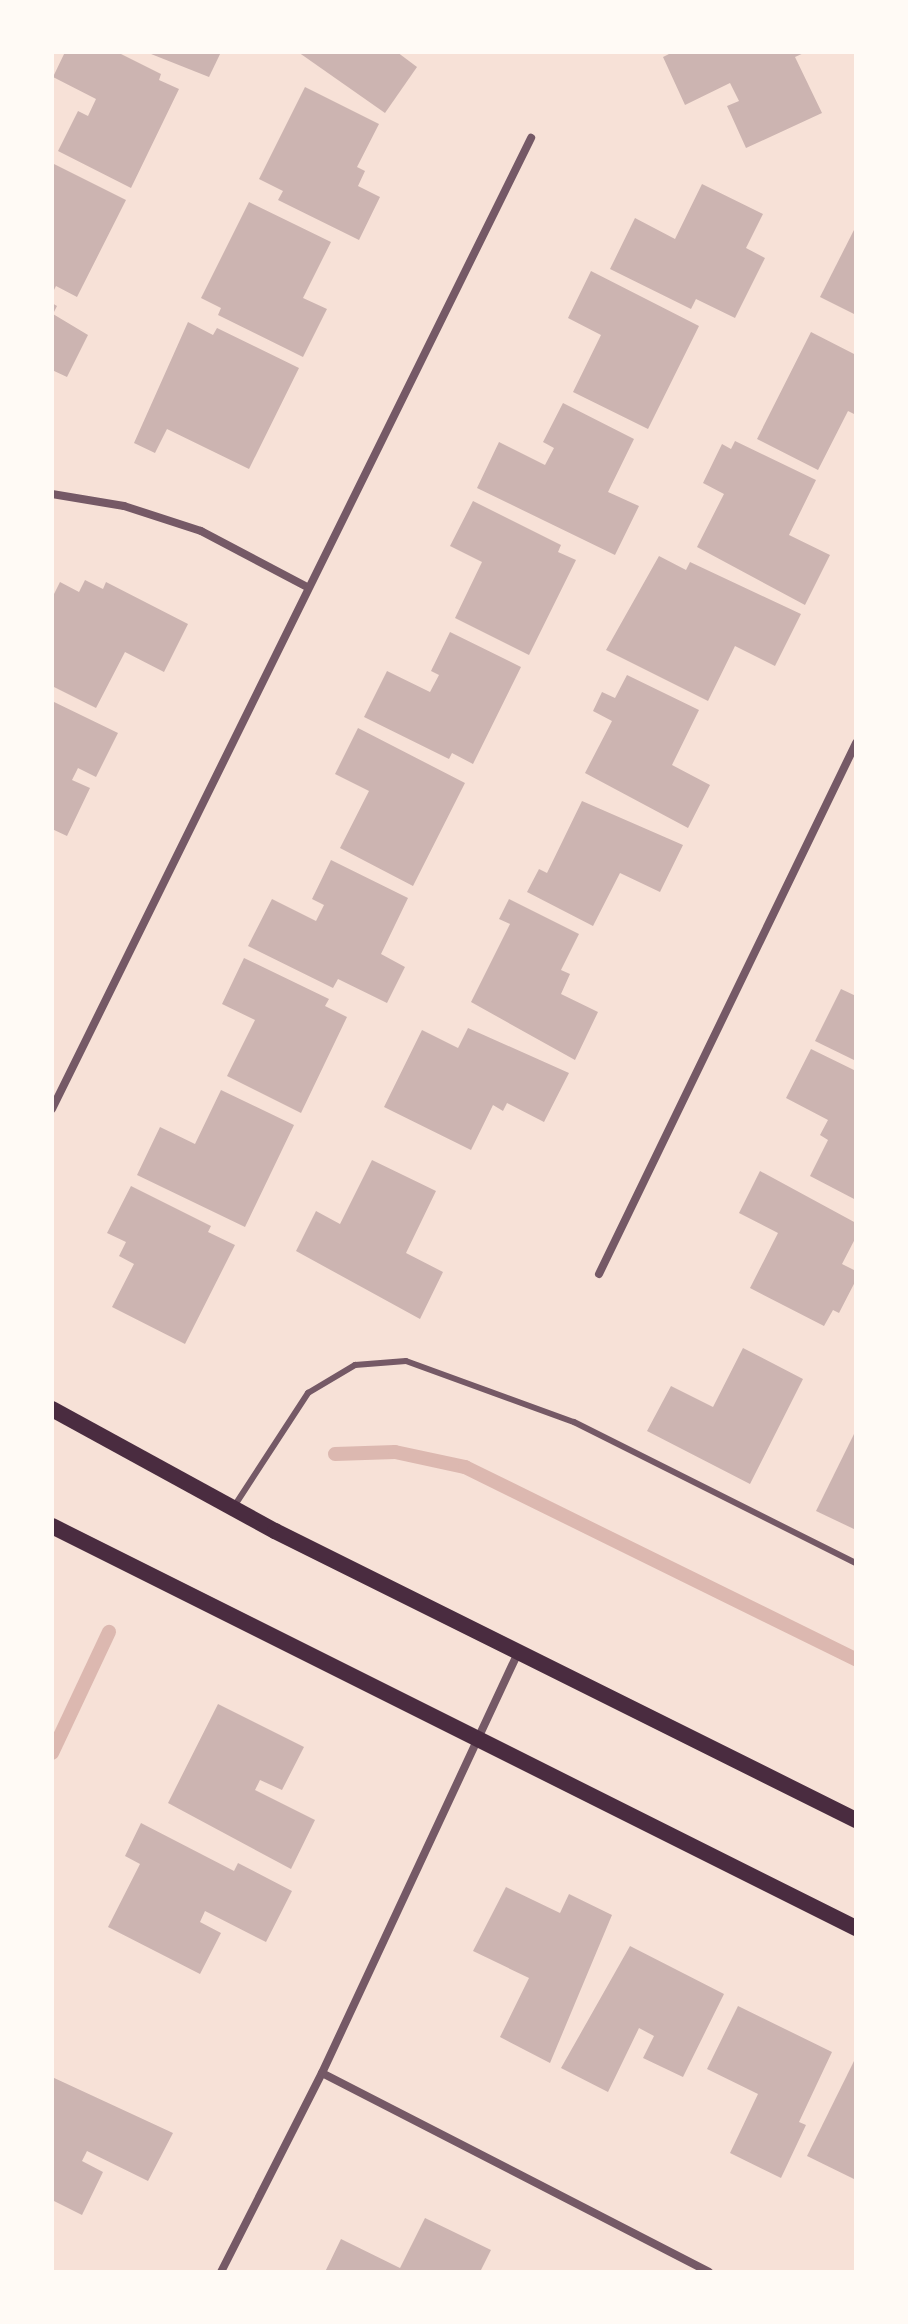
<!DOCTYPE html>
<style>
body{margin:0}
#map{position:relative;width:908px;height:2324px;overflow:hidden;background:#f7e1d7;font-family:"Alegreya Sans",sans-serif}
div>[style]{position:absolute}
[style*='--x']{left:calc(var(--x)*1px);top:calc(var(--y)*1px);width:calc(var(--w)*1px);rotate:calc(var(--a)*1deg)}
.stream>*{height:14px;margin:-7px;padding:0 7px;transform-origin:7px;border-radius:7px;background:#dcb8b0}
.building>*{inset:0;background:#ccb4b1}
.service>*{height:6px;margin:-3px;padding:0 3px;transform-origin:3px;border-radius:3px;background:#755966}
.minor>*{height:8px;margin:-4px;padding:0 4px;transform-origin:4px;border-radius:4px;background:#755966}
.secondary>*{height:16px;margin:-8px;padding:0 8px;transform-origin:8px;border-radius:8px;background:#4a2c40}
span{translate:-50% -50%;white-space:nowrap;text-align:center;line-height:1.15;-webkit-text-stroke:6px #fffaf5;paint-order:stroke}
.frame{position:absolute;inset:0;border:54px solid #fffaf5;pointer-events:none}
</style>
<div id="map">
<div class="stream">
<i style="--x:335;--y:1454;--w:60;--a:-1.9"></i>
<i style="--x:395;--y:1452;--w:72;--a:12.1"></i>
<i style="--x:465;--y:1467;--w:436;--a:26.2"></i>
<i style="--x:52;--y:1753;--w:134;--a:-64.8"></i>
</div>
<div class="building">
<i style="clip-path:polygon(65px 52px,117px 52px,161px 74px,159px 80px,179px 89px,131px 188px,58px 151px,78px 111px,88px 116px,96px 99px,53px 77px)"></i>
<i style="clip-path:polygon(146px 52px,221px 52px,209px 77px)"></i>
<i style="clip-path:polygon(298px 52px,397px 52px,417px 67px,385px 113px)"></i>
<i style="clip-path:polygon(673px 52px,806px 52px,795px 57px,822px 113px,746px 148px,727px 106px,739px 101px,730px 83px,685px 105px,663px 57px)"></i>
<i style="clip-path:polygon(305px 87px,379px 124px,357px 167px,365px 171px,358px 186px,380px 197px,359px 240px,278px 200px,283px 191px,259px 179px)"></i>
<i style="clip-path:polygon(52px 163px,126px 200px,77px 297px,56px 286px,52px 294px)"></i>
<i style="clip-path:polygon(702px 184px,763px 214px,746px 248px,765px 258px,735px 318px,696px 299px,691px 309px,610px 269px,635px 218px,675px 239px)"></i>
<i style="clip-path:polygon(249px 202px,331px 242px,303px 298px,327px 309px,303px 357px,218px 315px,221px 308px,201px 298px)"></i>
<i style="clip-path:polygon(856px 226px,856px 315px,820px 297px)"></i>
<i style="clip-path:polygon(591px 271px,699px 326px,648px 429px,573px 392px,601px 335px,568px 318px)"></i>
<i style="clip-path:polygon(52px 303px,57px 306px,53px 314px,88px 335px,67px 377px,52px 370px)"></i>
<i style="clip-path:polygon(188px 322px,213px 335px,217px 328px,299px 368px,249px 469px,167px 429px,155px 453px,134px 443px)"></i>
<i style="clip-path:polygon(811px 332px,856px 355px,856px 415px,848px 411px,818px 470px,757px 439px)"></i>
<i style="clip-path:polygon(563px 403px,634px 439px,608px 492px,639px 506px,615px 555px,477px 488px,499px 442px,545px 465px,554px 448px,543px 442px)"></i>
<i style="clip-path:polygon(735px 441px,816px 480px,789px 535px,830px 555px,805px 605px,697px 547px,724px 494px,703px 483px,722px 444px,731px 449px)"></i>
<i style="clip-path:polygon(473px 501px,561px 545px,558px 552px,576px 560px,529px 655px,455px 618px,482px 562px,450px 546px)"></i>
<i style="clip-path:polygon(659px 556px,686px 570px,690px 562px,801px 614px,775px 666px,735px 646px,708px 701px,606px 650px)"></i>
<i style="clip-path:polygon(85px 580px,103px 589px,106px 582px,188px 624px,164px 672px,125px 652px,96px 708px,52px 686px,52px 598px,60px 582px,79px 592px)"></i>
<i style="clip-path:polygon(450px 632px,521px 667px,473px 764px,452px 753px,449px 759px,364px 717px,387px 671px,430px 692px,439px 675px,431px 671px)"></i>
<i style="clip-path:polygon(627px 675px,699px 710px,672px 765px,710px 785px,688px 828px,585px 773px,612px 721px,593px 711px,602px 692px,615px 698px)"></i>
<i style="clip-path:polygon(52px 701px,118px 733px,96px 777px,78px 768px,72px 780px,90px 788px,67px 836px,52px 829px)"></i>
<i style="clip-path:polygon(358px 728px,465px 783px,413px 886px,340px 848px,369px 791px,335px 774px)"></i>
<i style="clip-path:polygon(582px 801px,683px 845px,660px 892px,620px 873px,593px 926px,527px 892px,539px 869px,547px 873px)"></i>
<i style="clip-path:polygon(331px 860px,408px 898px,381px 954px,405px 967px,387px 1003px,338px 979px,333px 988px,248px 946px,272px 899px,316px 921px,324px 905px,312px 899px)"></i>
<i style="clip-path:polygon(509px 899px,579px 934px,561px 970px,570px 974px,561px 994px,598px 1012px,575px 1060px,471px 1002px,510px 924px,499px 919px)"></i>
<i style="clip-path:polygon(244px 958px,329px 999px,325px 1006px,347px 1017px,301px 1113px,227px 1076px,255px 1020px,222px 1004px)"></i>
<i style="clip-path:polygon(841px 989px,856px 996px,856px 1061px,815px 1041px)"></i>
<i style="clip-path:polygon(468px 1028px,569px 1073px,544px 1122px,507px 1103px,503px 1111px,493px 1105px,471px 1150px,384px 1107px,422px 1030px,458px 1048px)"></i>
<i style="clip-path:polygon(811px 1049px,856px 1071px,856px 1200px,810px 1176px,828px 1140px,820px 1135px,828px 1120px,786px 1098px)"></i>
<i style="clip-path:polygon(221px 1090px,294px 1125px,245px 1227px,137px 1175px,160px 1127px,195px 1144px)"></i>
<i style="clip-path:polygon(372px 1160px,436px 1191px,406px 1253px,443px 1272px,420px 1319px,296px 1251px,316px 1211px,340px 1224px)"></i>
<i style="clip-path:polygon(760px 1171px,856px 1223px,856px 1237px,842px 1264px,856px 1271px,856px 1280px,839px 1313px,833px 1310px,824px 1326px,750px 1288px,778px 1233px,739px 1213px)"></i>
<i style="clip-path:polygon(131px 1186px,211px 1226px,208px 1232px,235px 1245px,185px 1344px,112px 1307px,134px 1264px,119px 1256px,126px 1242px,107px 1233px)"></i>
<i style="clip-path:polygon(743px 1348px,803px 1379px,750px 1484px,647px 1431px,671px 1386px,713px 1407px)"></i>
<i style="clip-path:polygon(856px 1430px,856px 1530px,816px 1511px)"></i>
<i style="clip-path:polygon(218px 1704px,304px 1747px,282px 1790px,260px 1780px,255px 1790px,315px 1820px,291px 1869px,168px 1803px)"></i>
<i style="clip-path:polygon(141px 1823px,234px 1871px,238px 1863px,292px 1891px,266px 1942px,205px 1911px,200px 1922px,221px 1933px,200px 1974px,108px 1927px,140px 1864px,125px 1856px)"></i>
<i style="clip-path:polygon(506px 1887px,560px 1913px,569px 1894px,612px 1915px,550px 2063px,500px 2037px,529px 1978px,473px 1951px)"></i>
<i style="clip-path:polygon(630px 1946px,724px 1994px,683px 2077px,643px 2058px,654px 2036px,639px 2028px,608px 2092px,561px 2068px)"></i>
<i style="clip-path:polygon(738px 2006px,832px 2052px,799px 2122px,806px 2125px,781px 2178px,730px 2153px,758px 2094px,707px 2069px)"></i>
<i style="clip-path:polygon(856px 2057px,856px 2180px,807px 2156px)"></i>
<i style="clip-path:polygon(52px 2077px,173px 2133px,148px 2181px,87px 2151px,82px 2161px,103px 2172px,82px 2215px,52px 2200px)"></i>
<i style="clip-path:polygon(425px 2218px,491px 2250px,480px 2272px,325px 2272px,341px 2239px,400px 2268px)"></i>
</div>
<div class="service">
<i style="--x:235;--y:1505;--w:134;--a:-56.9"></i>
<i style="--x:308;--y:1393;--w:55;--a:-30.8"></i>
<i style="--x:355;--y:1365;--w:51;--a:-4.5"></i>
<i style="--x:406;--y:1361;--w:179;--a:20"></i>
<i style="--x:574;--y:1422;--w:315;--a:26.6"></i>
</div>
<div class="minor">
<i style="--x:52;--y:494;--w:73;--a:9.5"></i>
<i style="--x:124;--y:506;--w:81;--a:18"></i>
<i style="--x:201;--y:531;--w:120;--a:27.8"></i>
<i style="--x:52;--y:1109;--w:1083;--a:-63.74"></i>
<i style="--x:599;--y:1274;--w:590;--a:-64.17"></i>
<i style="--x:322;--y:2073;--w:435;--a:27.2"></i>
<i style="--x:221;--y:2272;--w:223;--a:-63.1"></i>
<i style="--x:322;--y:2073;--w:464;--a:-65"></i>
</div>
<div class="secondary">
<i style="--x:52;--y:1409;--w:254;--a:28.7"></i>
<i style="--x:275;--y:1531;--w:649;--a:26.45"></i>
<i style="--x:52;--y:1526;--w:899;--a:26.57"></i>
</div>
<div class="frame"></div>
</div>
